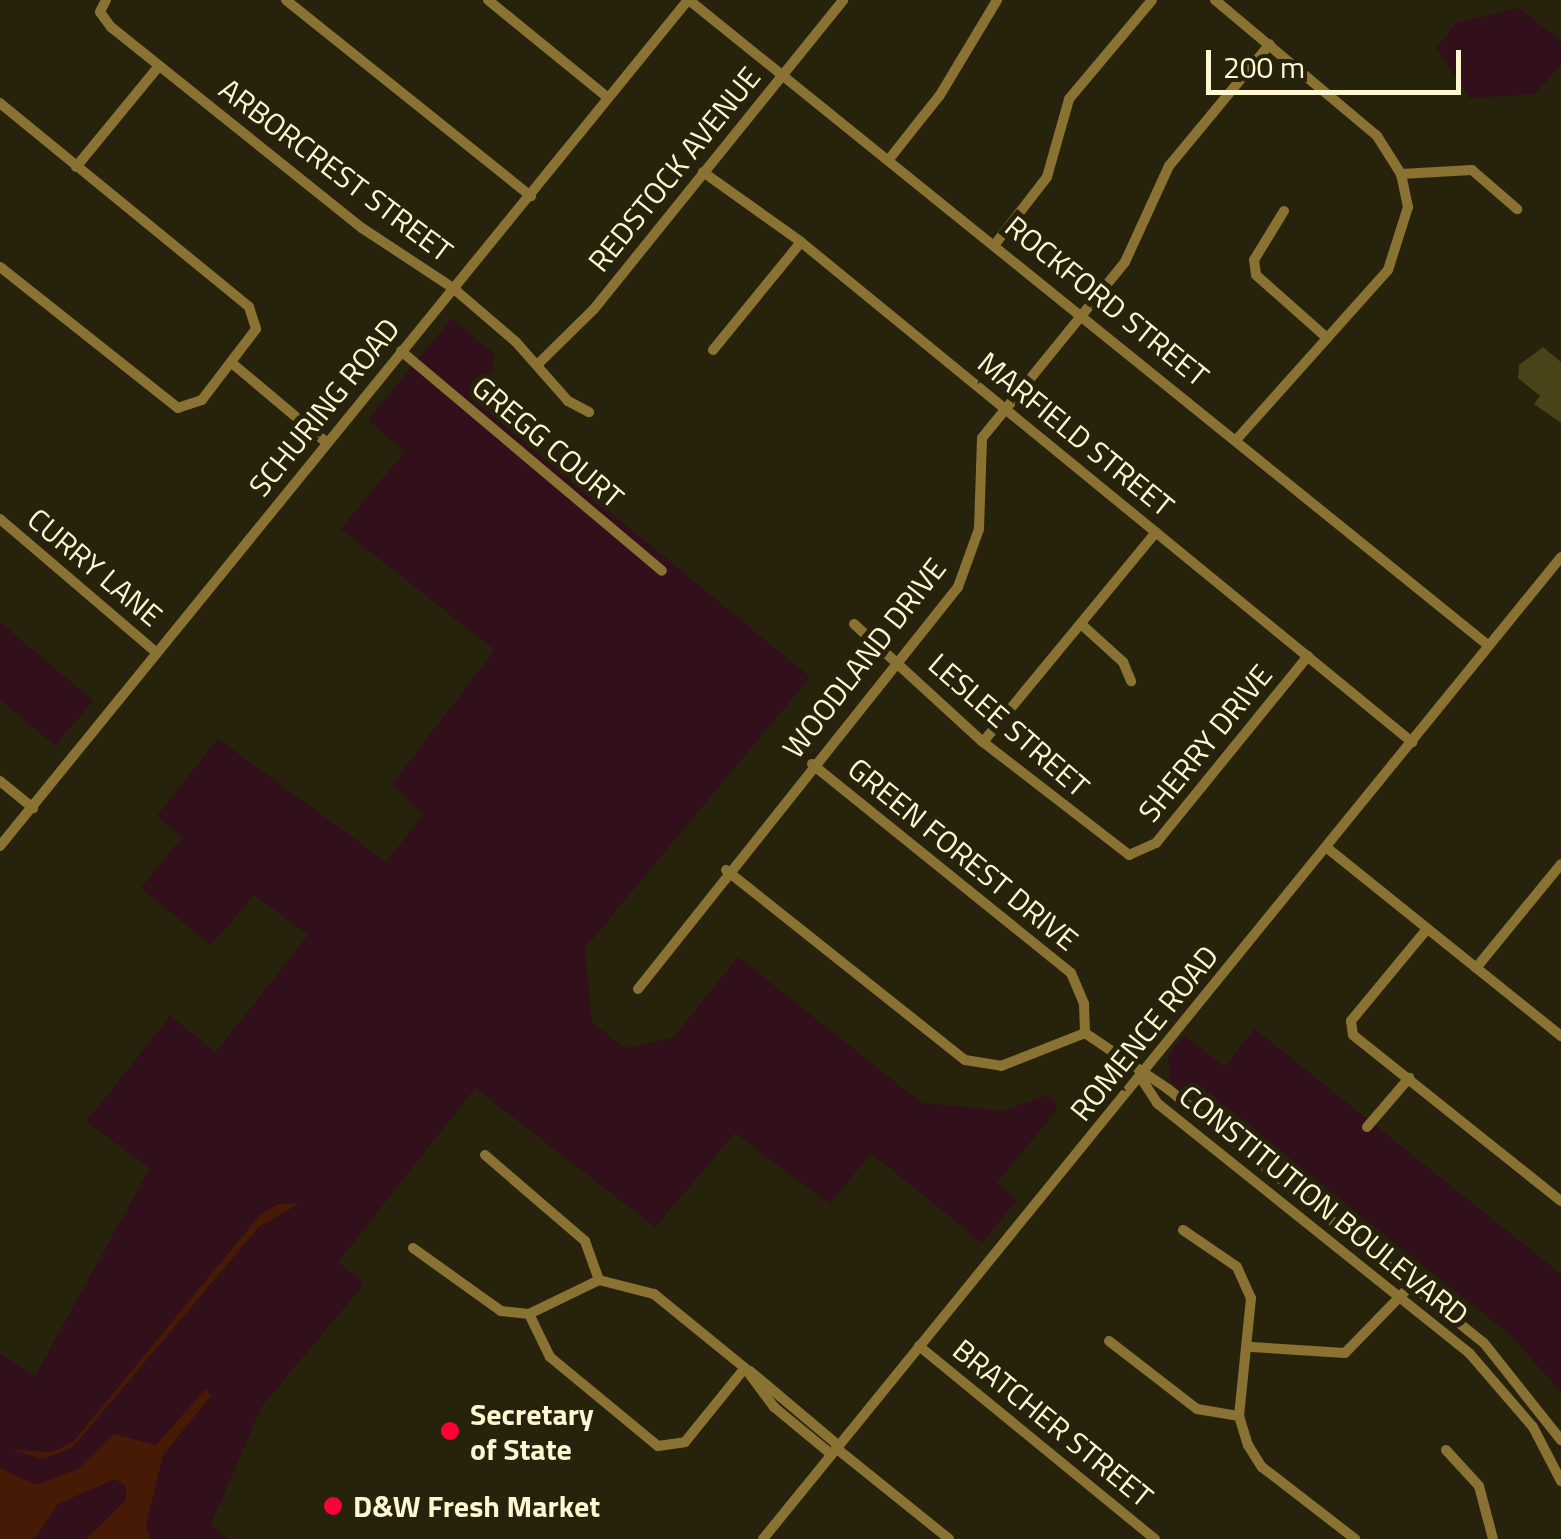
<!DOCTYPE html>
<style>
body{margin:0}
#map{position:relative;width:1561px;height:1539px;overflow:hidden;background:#26220c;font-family:"Titillium Web",sans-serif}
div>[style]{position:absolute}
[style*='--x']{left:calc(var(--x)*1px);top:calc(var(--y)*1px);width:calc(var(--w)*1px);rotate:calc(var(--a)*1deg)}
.green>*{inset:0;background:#310f1b}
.water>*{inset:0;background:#471a05}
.building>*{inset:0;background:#494317}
.minor>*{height:10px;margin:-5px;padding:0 5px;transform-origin:5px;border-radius:5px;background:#8a7233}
.dots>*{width:28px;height:28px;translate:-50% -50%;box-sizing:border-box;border:5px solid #26220c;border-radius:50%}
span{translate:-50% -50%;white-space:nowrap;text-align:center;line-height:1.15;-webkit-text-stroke:10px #26220c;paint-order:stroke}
.street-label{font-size:30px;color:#fff6d2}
.poi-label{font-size:30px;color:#fff6d2;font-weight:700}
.left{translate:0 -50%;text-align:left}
.scale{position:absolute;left:1206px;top:50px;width:255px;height:45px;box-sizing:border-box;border:5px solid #fff6d2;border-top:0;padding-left:12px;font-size:30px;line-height:35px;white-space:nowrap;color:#fff6d2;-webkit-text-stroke:8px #26220c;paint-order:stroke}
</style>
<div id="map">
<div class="green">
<i style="clip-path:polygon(1519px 8px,1561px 41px,1561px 64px,1535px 94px,1470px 98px,1437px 48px,1456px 23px)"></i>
<i style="clip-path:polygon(452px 318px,494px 354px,488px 412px,810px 677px,585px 948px,592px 1023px,625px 1048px,673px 1038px,738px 957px,921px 1103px,1003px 1111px,1050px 1094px,1057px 1109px,997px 1183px,1017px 1200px,982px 1243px,871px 1153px,830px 1204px,735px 1133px,655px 1227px,475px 1088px,338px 1262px,364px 1284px,262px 1406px,211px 1524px,228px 1539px,0 1539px,0 1354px,35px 1376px,150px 1168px,86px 1122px,170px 1016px,216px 1052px,308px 935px,254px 895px,211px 945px,141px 888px,182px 837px,157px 816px,218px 739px,386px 862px,424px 814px,392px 784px,495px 650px,341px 529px,405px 451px,368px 420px)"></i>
<i style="clip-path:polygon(0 622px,93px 701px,55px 745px,0 700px)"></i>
<i style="clip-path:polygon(1255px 1029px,1561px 1274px,1561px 1393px,1511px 1335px,1276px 1150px,1236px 1134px,1170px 1081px,1168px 1055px,1184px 1035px,1224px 1067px)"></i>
</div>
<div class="water">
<i style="clip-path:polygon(300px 1203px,259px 1227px,73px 1447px,43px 1459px,11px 1450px,52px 1452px,73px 1442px,259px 1216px,277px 1204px)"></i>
<i style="clip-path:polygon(206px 1388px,211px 1396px,163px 1455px,146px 1526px,150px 1539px,86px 1539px,126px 1500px,126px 1486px,115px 1479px,58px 1504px,34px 1539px,0 1539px,0 1468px,37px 1485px,78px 1469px,114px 1434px,156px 1445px)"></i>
</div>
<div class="building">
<i style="clip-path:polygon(1543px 347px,1561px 362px,1561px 423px,1534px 404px,1540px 396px,1518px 378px,1519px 365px)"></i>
</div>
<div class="minor">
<i style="--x:106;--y:0;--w:13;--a:117"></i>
<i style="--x:100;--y:12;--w:19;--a:54"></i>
<i style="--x:111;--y:27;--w:322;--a:38.7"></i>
<i style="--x:362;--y:228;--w:109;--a:33.4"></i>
<i style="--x:453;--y:288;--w:83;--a:40.6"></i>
<i style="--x:516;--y:342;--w:79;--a:48.6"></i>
<i style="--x:568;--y:401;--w:24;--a:28"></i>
<i style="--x:286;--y:0;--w:314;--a:38.7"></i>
<i style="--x:488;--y:0;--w:155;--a:39.2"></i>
<i style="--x:689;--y:0;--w:1028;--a:38.92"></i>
<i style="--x:1215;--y:0;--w:212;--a:40"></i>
<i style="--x:1377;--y:136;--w:45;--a:57.7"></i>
<i style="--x:1401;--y:174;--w:34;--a:78"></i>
<i style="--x:1408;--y:207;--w:66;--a:107.6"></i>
<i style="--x:1388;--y:270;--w:227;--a:131.8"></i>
<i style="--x:0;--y:103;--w:322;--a:39.3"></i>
<i style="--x:249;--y:307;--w:23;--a:72"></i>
<i style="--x:256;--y:329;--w:89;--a:127.3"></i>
<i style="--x:202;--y:400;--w:25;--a:162"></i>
<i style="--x:178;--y:408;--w:227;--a:-141.6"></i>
<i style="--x:890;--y:158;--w:80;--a:-51.6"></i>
<i style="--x:940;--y:95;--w:111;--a:-59"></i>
<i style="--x:76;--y:167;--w:131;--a:-50.6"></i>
<i style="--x:703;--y:172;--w:120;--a:35.5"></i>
<i style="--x:801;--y:242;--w:790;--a:39.29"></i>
<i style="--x:1401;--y:174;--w:71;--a:-3.2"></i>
<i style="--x:1472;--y:170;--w:60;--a:40.9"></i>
<i style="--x:1284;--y:211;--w:57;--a:121.5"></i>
<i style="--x:1254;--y:260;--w:15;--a:82"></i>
<i style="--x:1256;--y:275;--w:95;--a:41.6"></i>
<i style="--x:996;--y:243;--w:83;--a:-52.3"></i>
<i style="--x:1047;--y:177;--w:81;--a:-74.2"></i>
<i style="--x:1069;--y:99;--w:129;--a:-50"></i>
<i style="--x:713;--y:350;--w:139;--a:-50.8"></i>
<i style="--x:401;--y:351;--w:341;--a:40.1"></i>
<i style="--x:233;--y:364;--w:123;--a:40"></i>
<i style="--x:538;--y:364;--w:78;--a:-44.5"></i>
<i style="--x:594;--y:309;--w:397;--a:-51.1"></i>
<i style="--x:0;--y:519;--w:206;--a:40.5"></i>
<i style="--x:854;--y:624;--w:175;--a:42.5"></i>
<i style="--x:983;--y:742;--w:185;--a:37.7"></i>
<i style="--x:1129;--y:855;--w:30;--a:-24"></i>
<i style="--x:1156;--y:843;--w:241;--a:-50.9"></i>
<i style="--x:1081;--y:624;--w:57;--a:42.1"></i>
<i style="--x:1123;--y:662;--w:21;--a:67"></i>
<i style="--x:983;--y:742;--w:272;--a:-50.5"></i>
<i style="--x:812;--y:764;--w:333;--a:38.9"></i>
<i style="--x:1071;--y:973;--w:34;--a:67"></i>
<i style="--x:1084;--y:1004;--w:29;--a:88"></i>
<i style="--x:1085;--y:1033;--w:100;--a:34"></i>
<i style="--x:1168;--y:1089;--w:405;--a:38.8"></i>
<i style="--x:1484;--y:1343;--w:124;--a:51.6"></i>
<i style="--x:0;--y:781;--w:43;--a:39.3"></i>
<i style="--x:0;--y:846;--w:1090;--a:-50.88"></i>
<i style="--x:1326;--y:847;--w:302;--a:38.8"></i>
<i style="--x:726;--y:870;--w:305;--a:38.5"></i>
<i style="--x:965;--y:1060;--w:36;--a:9"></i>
<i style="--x:1001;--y:1066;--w:90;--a:-21.4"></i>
<i style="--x:1427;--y:929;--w:119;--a:129.6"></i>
<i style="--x:1351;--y:1021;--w:14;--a:82"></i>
<i style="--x:1353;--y:1035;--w:266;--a:38.6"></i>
<i style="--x:1476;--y:968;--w:134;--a:-50.7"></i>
<i style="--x:638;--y:989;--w:514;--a:-51.48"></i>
<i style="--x:958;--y:587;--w:62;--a:-70.1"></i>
<i style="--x:979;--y:529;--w:91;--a:-88.1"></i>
<i style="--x:982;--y:438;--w:227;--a:-50.9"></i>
<i style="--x:1125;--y:262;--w:106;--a:-65.4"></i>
<i style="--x:1169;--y:166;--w:158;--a:-50.4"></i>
<i style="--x:1141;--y:1078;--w:30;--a:57"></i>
<i style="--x:1157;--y:1103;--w:401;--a:38.7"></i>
<i style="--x:1470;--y:1354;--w:96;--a:49.2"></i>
<i style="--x:1533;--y:1427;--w:61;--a:62.6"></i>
<i style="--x:1367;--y:1127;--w:65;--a:-49.4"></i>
<i style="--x:485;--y:1155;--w:132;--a:40.7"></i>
<i style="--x:585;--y:1241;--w:41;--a:70.3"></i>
<i style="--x:1183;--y:1230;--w:65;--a:34.4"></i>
<i style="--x:1237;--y:1267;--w:34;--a:66"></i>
<i style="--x:1251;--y:1298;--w:119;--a:95.8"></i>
<i style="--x:1239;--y:1416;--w:30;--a:73"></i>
<i style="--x:1248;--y:1445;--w:26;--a:58"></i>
<i style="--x:1262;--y:1467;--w:118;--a:37.7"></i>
<i style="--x:413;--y:1248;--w:108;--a:35.6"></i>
<i style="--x:501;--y:1311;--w:28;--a:6"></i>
<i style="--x:529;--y:1314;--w:78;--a:-25.9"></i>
<i style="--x:599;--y:1280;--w:57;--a:14.3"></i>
<i style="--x:654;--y:1294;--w:117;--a:39.1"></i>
<i style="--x:745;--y:1368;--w:49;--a:53.4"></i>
<i style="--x:774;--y:1407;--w:74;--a:39.5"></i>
<i style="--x:529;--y:1314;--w:48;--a:64"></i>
<i style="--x:550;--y:1357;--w:140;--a:39.5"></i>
<i style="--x:658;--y:1446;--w:27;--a:-8"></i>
<i style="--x:685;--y:1442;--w:95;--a:-51"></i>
<i style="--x:1109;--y:1341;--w:111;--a:37.7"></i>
<i style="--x:1197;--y:1409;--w:43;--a:9.5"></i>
<i style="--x:919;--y:1346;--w:305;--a:39.3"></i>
<i style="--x:1251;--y:1347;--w:94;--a:3.7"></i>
<i style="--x:1345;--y:1353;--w:96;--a:-45.8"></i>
<i style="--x:750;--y:1371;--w:115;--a:40.1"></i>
<i style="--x:836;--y:1448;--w:145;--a:38.8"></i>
<i style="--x:1446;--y:1450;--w:49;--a:47.5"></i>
<i style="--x:1479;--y:1486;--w:55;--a:75.2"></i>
<i style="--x:763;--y:1539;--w:1265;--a:-50.9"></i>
</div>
<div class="dots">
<i style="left:450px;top:1431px;background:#fd0036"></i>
<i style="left:333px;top:1506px;background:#fd0036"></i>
</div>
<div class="street-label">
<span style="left:674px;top:169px;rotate:-51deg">REDSTOCK AVENUE</span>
<span style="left:336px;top:170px;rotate:37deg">ARBORCREST STREET</span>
<span style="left:1107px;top:301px;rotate:39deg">ROCKFORD STREET</span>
<span style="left:324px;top:407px;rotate:-51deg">SCHURING ROAD</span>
<span style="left:1076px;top:434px;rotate:39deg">MARFIELD STREET</span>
<span style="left:548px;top:442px;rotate:40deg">GREGG COURT</span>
<span style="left:95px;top:567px;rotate:40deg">CURRY LANE</span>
<span style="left:864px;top:658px;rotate:-52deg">WOODLAND DRIVE</span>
<span style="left:1009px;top:725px;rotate:41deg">LESLEE STREET</span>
<span style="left:1205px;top:743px;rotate:-51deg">SHERRY DRIVE</span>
<span style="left:963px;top:854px;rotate:39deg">GREEN FOREST DRIVE</span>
<span style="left:1144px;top:1033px;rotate:-51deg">ROMENCE ROAD</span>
<span style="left:1324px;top:1205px;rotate:39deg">CONSTITUTION BOULEVARD</span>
<span style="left:1053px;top:1423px;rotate:39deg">BRATCHER STREET</span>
</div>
<div class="poi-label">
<span class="left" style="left:470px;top:1431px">Secretary<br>of State</span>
<span class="left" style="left:353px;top:1506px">D&amp;W Fresh Market</span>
</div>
<div class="scale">200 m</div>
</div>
